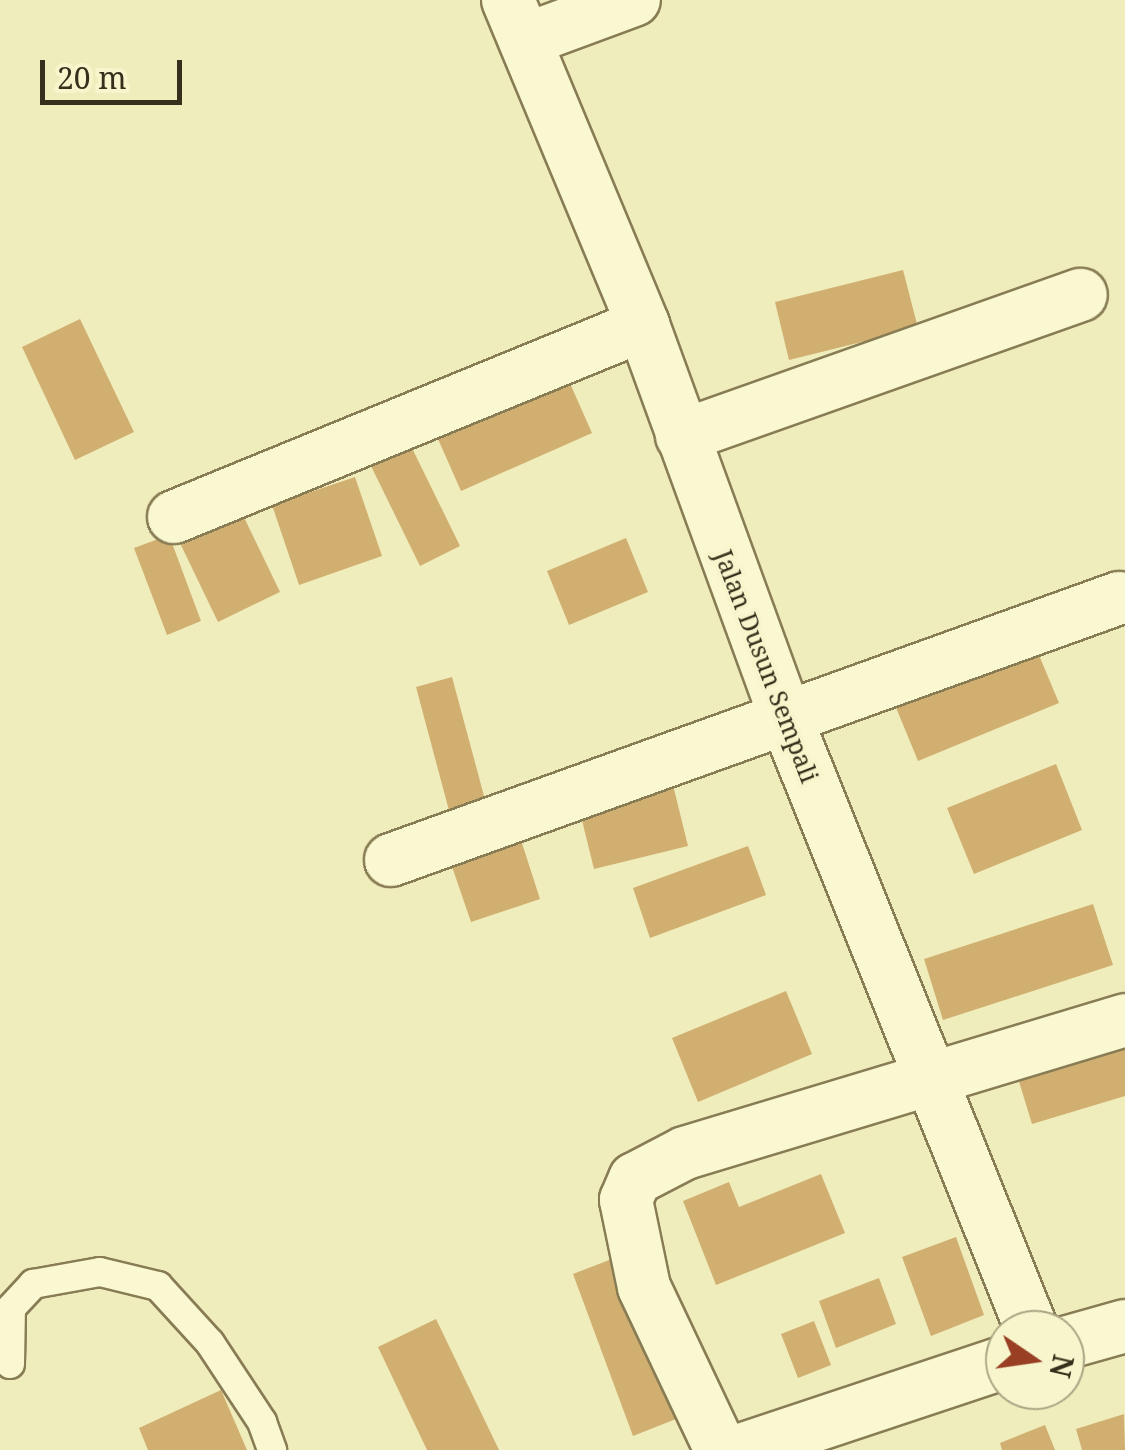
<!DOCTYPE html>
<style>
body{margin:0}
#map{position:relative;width:1125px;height:1450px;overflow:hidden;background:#f0edbc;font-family:"Noto Serif",serif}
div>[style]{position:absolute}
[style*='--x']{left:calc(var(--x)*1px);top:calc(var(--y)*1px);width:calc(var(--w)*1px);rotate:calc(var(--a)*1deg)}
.building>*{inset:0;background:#d0af70}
.roads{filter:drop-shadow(2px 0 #887c55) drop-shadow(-2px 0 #887c55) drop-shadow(0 2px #887c55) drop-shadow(0 -2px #887c55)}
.lane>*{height:28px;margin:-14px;padding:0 14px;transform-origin:14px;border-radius:14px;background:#faf8d0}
.street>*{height:52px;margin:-26px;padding:0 26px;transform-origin:26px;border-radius:26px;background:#faf8d0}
span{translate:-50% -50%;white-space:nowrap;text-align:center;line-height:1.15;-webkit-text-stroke:8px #f7f5cc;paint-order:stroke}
.street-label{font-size:25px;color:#362f1b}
.north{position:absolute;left:985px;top:1310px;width:100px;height:100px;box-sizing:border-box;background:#f7f5cc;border:2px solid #aaa685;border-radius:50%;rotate:103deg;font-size:28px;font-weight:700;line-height:40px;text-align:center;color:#362f1b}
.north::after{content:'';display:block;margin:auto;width:35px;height:45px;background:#993f23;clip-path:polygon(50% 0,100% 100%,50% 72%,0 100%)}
.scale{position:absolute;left:40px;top:60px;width:142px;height:45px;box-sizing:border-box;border:5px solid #362f1b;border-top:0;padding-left:12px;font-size:30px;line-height:35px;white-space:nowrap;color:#362f1b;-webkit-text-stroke:8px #f7f5cc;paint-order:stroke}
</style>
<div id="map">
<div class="building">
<i style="clip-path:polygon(903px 270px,918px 328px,789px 360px,775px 302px)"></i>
<i style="clip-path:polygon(80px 319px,134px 432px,75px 460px,22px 347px)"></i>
<i style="clip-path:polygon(565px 372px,592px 433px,461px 491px,434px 430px)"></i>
<i style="clip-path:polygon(410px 444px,460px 546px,420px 566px,370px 464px)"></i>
<i style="clip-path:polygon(355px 477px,382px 556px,299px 585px,272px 505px)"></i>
<i style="clip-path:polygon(241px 511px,280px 592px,218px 622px,179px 541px)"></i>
<i style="clip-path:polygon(169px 535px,201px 621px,167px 635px,134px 548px)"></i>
<i style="clip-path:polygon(626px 538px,648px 592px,569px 625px,547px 571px)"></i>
<i style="clip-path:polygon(1031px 636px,1059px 703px,918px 761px,890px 693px)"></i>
<i style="clip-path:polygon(452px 677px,487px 807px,451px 818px,416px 687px)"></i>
<i style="clip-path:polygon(1056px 764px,1082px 830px,974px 874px,947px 808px)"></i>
<i style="clip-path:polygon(671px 777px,688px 846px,594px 869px,577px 800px)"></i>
<i style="clip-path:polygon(519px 834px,540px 899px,471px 922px,449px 858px)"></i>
<i style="clip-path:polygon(748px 846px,766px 895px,650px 938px,633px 888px)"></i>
<i style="clip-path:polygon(1093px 904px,1113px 965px,943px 1020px,924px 959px)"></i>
<i style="clip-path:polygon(786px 991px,812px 1054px,698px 1102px,672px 1038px)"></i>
<i style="clip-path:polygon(1125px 1028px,1125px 1096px,1032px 1124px,1013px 1062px)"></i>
<i style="clip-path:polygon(821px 1174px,845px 1233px,716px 1285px,683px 1201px,729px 1182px,739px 1207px)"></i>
<i style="clip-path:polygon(956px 1237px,984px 1315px,931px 1336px,902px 1257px)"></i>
<i style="clip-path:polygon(617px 1257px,676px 1419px,633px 1436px,573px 1274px)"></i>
<i style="clip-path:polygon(879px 1278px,896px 1324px,836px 1348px,819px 1301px)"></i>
<i style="clip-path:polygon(436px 1319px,499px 1450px,427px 1450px,378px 1347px)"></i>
<i style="clip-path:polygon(814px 1321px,831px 1365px,798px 1378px,781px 1334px)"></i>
<i style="clip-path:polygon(221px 1390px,247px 1450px,148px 1450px,139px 1428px)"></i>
<i style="clip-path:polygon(1124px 1414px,1125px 1450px,1082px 1450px,1076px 1429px)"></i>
<i style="clip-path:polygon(1045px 1425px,1055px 1450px,1002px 1450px,1000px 1443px)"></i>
</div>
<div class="roads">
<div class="lane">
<i style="--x:10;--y:1364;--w:56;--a:-89"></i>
<i style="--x:11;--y:1308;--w:33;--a:-47"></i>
<i style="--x:33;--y:1284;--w:68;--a:-10.2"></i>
<i style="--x:100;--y:1272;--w:60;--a:13.6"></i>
<i style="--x:158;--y:1286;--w:77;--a:47.6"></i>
<i style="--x:210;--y:1343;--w:95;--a:56.6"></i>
<i style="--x:262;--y:1422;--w:30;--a:70"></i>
</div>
<div class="street">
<i style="--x:508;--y:0;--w:352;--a:67.4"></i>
<i style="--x:643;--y:325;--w:416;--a:70"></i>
<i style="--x:785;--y:716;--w:662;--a:68.09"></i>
<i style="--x:525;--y:40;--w:116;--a:-20.2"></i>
<i style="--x:682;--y:436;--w:423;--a:-19.5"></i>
<i style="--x:174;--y:517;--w:507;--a:-22.26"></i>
<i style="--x:391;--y:860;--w:774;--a:-19.79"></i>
<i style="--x:1065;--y:1343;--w:62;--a:-15.8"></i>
<i style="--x:721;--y:1450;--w:180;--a:-115.3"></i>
<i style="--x:644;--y:1287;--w:89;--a:-101.7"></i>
<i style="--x:626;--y:1200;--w:23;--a:-67"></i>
<i style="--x:635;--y:1179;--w:56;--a:-27.5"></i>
<i style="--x:685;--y:1153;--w:460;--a:-16.8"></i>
<i style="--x:741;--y:1450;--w:278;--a:-18.4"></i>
</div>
</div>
<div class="street-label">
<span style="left:767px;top:666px;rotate:69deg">Jalan Dusun Sempali</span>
</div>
<div class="north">N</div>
<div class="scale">20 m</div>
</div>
